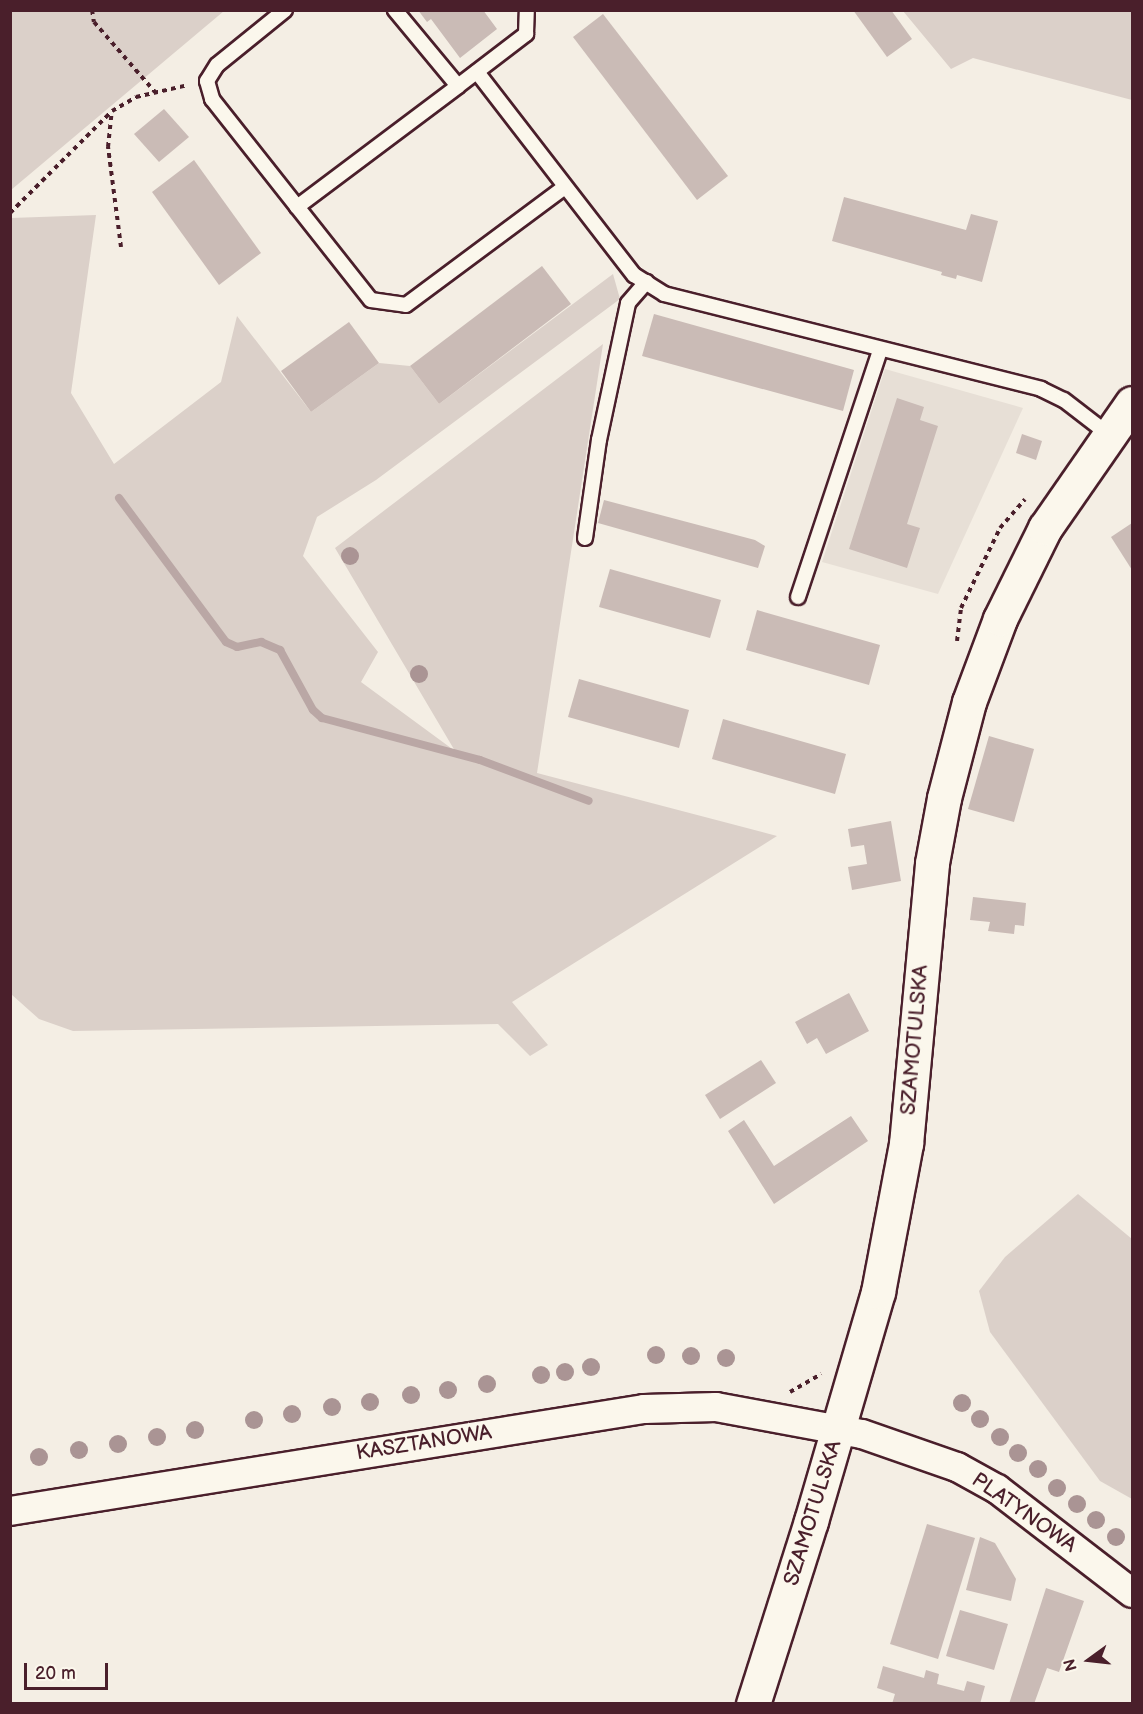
<!DOCTYPE html>
<style>
body{margin:0}
#map{position:relative;width:1143px;height:1714px;overflow:hidden;background:#f4eee4;font-family:"Balsamiq Sans",sans-serif}
div>[style]{position:absolute}
[style*='--x']{left:calc(var(--x)*1px);top:calc(var(--y)*1px);width:calc(var(--w)*1px);rotate:calc(var(--a)*1deg)}
.built>*{inset:0;background:#e7dfd6}
.green>*{inset:0;background:#dbd0c9}
.stream>*{height:8px;margin:-4px;padding:0 4px;transform-origin:4px;border-radius:4px;background:#baa7a5}
.building>*{inset:0;background:#cabbb6}
.path>*{height:4px;margin-top:-2px;transform-origin:0;background:repeating-linear-gradient(90deg,#4a1f2b 0 4.5px,transparent 0 9px)}
.roads{filter:drop-shadow(2px 0 #4a1f2b) drop-shadow(-2px 0 #4a1f2b) drop-shadow(0 2px #4a1f2b) drop-shadow(0 -2px #4a1f2b)}
.lane>*{height:14px;margin:-7px;padding:0 7px;transform-origin:7px;border-radius:7px;background:#fbf7ec}
.street>*{height:28px;margin:-14px;padding:0 14px;transform-origin:14px;border-radius:14px;background:#fbf7ec}
.secondary>*{height:33px;margin:-16.5px;padding:0 16.5px;transform-origin:16.5px;border-radius:16.5px;background:#fbf7ec}
.trees>*{width:18px;height:18px;margin:-9px;border-radius:50%;background:#aa9494}
span{translate:-50% -50%;white-space:nowrap;text-align:center;line-height:1.15;-webkit-text-stroke:5px #fbf7ec;paint-order:stroke}
.street-label{font-size:21px;color:#4a1f2b}
.frame{position:absolute;inset:0;border:12px solid #4a1f2b;pointer-events:none}
.north{position:absolute;left:1059px;top:1630px;width:60px;height:60px;-webkit-text-stroke:4px #fbf7ec;paint-order:stroke;rotate:255deg;font-size:16px;font-weight:700;line-height:24px;text-align:center;color:#4a1f2b}
.north::after{content:'';display:block;margin:auto;width:21px;height:27px;background:#4a1f2b;clip-path:polygon(50% 0,100% 100%,50% 72%,0 100%)}
.scale{position:absolute;left:24px;top:1663px;width:84px;height:27px;box-sizing:border-box;border:3px solid #4a1f2b;border-top:0;padding-left:8px;font-size:18px;line-height:21px;white-space:nowrap;color:#4a1f2b;-webkit-text-stroke:4px #fbf7ec;paint-order:stroke}
</style>
<div id="map">
<div class="built">
<i style="clip-path:polygon(885px 369px,1023px 408px,938px 594px,822px 562px)"></i>
</div>
<div class="green">
<i style="clip-path:polygon(11px 10px,224px 10px,224px 11px,11px 190px)"></i>
<i style="clip-path:polygon(903px 11px,1132px 11px,1132px 100px,973px 58px,951px 69px)"></i>
<i style="clip-path:polygon(96px 215px,71px 393px,114px 464px,221px 382px,237px 316px,311px 412px,379px 363px,410px 366px,439px 404px,613px 274px,620px 299px,376px 480px,317px 517px,303px 556px,378px 652px,361px 682px,455px 751px,335px 548px,603px 344px,537px 773px,777px 836px,512px 1002px,548px 1045px,530px 1056px,498px 1024px,73px 1031px,39px 1019px,11px 994px,11px 218px)"></i>
<i style="clip-path:polygon(1078px 1194px,1132px 1239px,1132px 1499px,1100px 1481px,990px 1332px,979px 1291px,1005px 1257px)"></i>
</div>
<div class="stream">
<i style="--x:119;--y:498;--w:179;--a:53.4"></i>
<i style="--x:226;--y:642;--w:12;--a:24"></i>
<i style="--x:237;--y:647;--w:25;--a:-12"></i>
<i style="--x:261;--y:642;--w:21;--a:23"></i>
<i style="--x:280;--y:650;--w:68;--a:61.2"></i>
<i style="--x:313;--y:710;--w:12;--a:42"></i>
<i style="--x:322;--y:718;--w:163;--a:14.9"></i>
<i style="--x:480;--y:760;--w:116;--a:20.6"></i>
</div>
<div class="building">
<i style="clip-path:polygon(418px 10px,483px 10px,497px 29px,460px 58px,431px 19px,427px 22px)"></i>
<i style="clip-path:polygon(853px 10px,891px 10px,912px 39px,887px 57px)"></i>
<i style="clip-path:polygon(603px 14px,728px 176px,697px 200px,573px 37px)"></i>
<i style="clip-path:polygon(164px 109px,189px 137px,159px 162px,134px 134px)"></i>
<i style="clip-path:polygon(194px 160px,261px 253px,219px 285px,152px 192px)"></i>
<i style="clip-path:polygon(844px 197px,966px 230px,971px 214px,998px 221px,982px 282px,957px 275px,956px 279px,941px 275px,942px 272px,832px 241px)"></i>
<i style="clip-path:polygon(542px 266px,571px 304px,439px 404px,410px 366px)"></i>
<i style="clip-path:polygon(654px 314px,854px 370px,843px 411px,642px 356px)"></i>
<i style="clip-path:polygon(349px 322px,379px 363px,311px 412px,281px 371px)"></i>
<i style="clip-path:polygon(897px 398px,924px 407px,920px 420px,938px 426px,907px 524px,920px 528px,907px 568px,849px 549px)"></i>
<i style="clip-path:polygon(1022px 434px,1042px 441px,1036px 460px,1016px 453px)"></i>
<i style="clip-path:polygon(604px 500px,755px 540px,765px 546px,758px 568px,598px 523px)"></i>
<i style="clip-path:polygon(1132px 523px,1132px 570px,1111px 537px)"></i>
<i style="clip-path:polygon(610px 569px,721px 600px,710px 638px,599px 607px)"></i>
<i style="clip-path:polygon(757px 610px,880px 645px,869px 685px,746px 650px)"></i>
<i style="clip-path:polygon(579px 679px,689px 710px,679px 748px,568px 717px)"></i>
<i style="clip-path:polygon(723px 719px,846px 754px,835px 794px,712px 759px)"></i>
<i style="clip-path:polygon(989px 736px,1034px 749px,1014px 822px,968px 809px)"></i>
<i style="clip-path:polygon(891px 821px,901px 881px,852px 890px,848px 867px,867px 864px,864px 845px,851px 847px,848px 829px)"></i>
<i style="clip-path:polygon(973px 897px,1026px 903px,1024px 926px,1015px 925px,1014px 934px,988px 931px,990px 922px,970px 920px)"></i>
<i style="clip-path:polygon(849px 993px,869px 1031px,826px 1054px,817px 1038px,807px 1044px,795px 1022px)"></i>
<i style="clip-path:polygon(761px 1060px,776px 1083px,720px 1119px,705px 1095px)"></i>
<i style="clip-path:polygon(851px 1116px,868px 1141px,774px 1204px,728px 1131px,744px 1120px,774px 1166px)"></i>
<i style="clip-path:polygon(927px 1524px,975px 1538px,938px 1659px,890px 1644px)"></i>
<i style="clip-path:polygon(980px 1537px,995px 1543px,1016px 1579px,1011px 1601px,966px 1590px)"></i>
<i style="clip-path:polygon(1046px 1588px,1084px 1601px,1059px 1672px,1047px 1668px,1034px 1704px,1009px 1704px)"></i>
<i style="clip-path:polygon(960px 1610px,1008px 1624px,994px 1670px,946px 1656px)"></i>
<i style="clip-path:polygon(883px 1666px,924px 1678px,926px 1670px,939px 1674px,937px 1684px,964px 1691px,967px 1681px,985px 1686px,980px 1704px,892px 1704px,895px 1694px,877px 1688px)"></i>
</div>
<div class="path">
<i style="--x:92;--y:10;--w:12;--a:81"></i>
<i style="--x:94;--y:22;--w:93;--a:48.9"></i>
<i style="--x:10;--y:213;--w:143;--a:-45"></i>
<i style="--x:121;--y:247;--w:101;--a:-97.4"></i>
<i style="--x:108;--y:147;--w:36;--a:-84"></i>
<i style="--x:112;--y:111;--w:28;--a:-30"></i>
<i style="--x:136;--y:97;--w:53;--a:-13"></i>
<i style="--x:957;--y:641;--w:33;--a:-83"></i>
<i style="--x:961;--y:608;--w:89;--a:-64"></i>
<i style="--x:1000;--y:528;--w:38;--a:-49"></i>
<i style="--x:790;--y:1392;--w:36;--a:-30"></i>
</div>
<div class="roads">
<div class="lane">
<i style="--x:285;--y:10;--w:87;--a:141"></i>
<i style="--x:217;--y:65;--w:19;--a:122"></i>
<i style="--x:207;--y:81;--w:19;--a:74"></i>
<i style="--x:212;--y:99;--w:256;--a:51.7"></i>
<i style="--x:371;--y:300;--w:35;--a:8"></i>
<i style="--x:406;--y:305;--w:198;--a:-36.6"></i>
<i style="--x:477;--y:72;--w:257;--a:52.3"></i>
<i style="--x:634;--y:275;--w:36;--a:32"></i>
<i style="--x:664;--y:294;--w:389;--a:14.1"></i>
<i style="--x:1041;--y:389;--w:25;--a:26"></i>
<i style="--x:1064;--y:400;--w:56;--a:37.7"></i>
<i style="--x:458;--y:86;--w:86;--a:-37.4"></i>
<i style="--x:526;--y:34;--w:24;--a:-88"></i>
<i style="--x:297;--y:207;--w:201;--a:-36.9"></i>
<i style="--x:458;--y:86;--w:99;--a:-129.7"></i>
<i style="--x:585;--y:538;--w:99;--a:-81.9"></i>
<i style="--x:599;--y:440;--w:140;--a:-78"></i>
<i style="--x:628;--y:303;--w:28;--a:-49"></i>
<i style="--x:798;--y:597;--w:260;--a:-71.6"></i>
</div>
<div class="street">
<i style="--x:10;--y:1511;--w:642;--a:-9.14"></i>
<i style="--x:644;--y:1409;--w:72;--a:-1.6"></i>
<i style="--x:716;--y:1407;--w:148;--a:10.5"></i>
<i style="--x:862;--y:1434;--w:101;--a:19.2"></i>
<i style="--x:957;--y:1467;--w:46;--a:28.8"></i>
<i style="--x:997;--y:1489;--w:170;--a:37.6"></i>
</div>
<div class="secondary">
<i style="--x:753;--y:1704;--w:192;--a:-72.4"></i>
<i style="--x:811;--y:1521;--w:239;--a:-73.7"></i>
<i style="--x:878;--y:1292;--w:151;--a:-79.3"></i>
<i style="--x:906;--y:1144;--w:282;--a:-84.7"></i>
<i style="--x:932;--y:863;--w:66;--a:-79.5"></i>
<i style="--x:944;--y:798;--w:99;--a:-75.4"></i>
<i style="--x:969;--y:702;--w:89;--a:-69.5"></i>
<i style="--x:1000;--y:619;--w:102;--a:-63.7"></i>
<i style="--x:1045;--y:528;--w:152;--a:-55.2"></i>
</div>
</div>
<div class="trees">
<i style="left:350px;top:556px"></i>
<i style="left:419px;top:674px"></i>
<i style="left:656px;top:1355px"></i>
<i style="left:691px;top:1356px"></i>
<i style="left:726px;top:1358px"></i>
<i style="left:591px;top:1367px"></i>
<i style="left:565px;top:1372px"></i>
<i style="left:541px;top:1375px"></i>
<i style="left:487px;top:1384px"></i>
<i style="left:448px;top:1390px"></i>
<i style="left:411px;top:1395px"></i>
<i style="left:370px;top:1402px"></i>
<i style="left:962px;top:1403px"></i>
<i style="left:332px;top:1407px"></i>
<i style="left:292px;top:1414px"></i>
<i style="left:980px;top:1419px"></i>
<i style="left:254px;top:1420px"></i>
<i style="left:195px;top:1430px"></i>
<i style="left:157px;top:1437px"></i>
<i style="left:1000px;top:1437px"></i>
<i style="left:118px;top:1444px"></i>
<i style="left:79px;top:1450px"></i>
<i style="left:1018px;top:1453px"></i>
<i style="left:39px;top:1457px"></i>
<i style="left:1038px;top:1469px"></i>
<i style="left:1057px;top:1488px"></i>
<i style="left:1077px;top:1504px"></i>
<i style="left:1096px;top:1520px"></i>
<i style="left:1116px;top:1537px"></i>
</div>
<div class="street-label">
<span style="left:915px;top:1040px;rotate:-85deg">SZAMOTULSKA</span>
<span style="left:424px;top:1443px;rotate:-9deg">KASZTANOWA</span>
<span style="left:813px;top:1513px;rotate:-73deg">SZAMOTULSKA</span>
<span style="left:1024px;top:1513px;rotate:35deg">PLATYNOWA</span>
</div>
<div class="frame"></div>
<div class="north">N</div>
<div class="scale">20 m</div>
</div>
